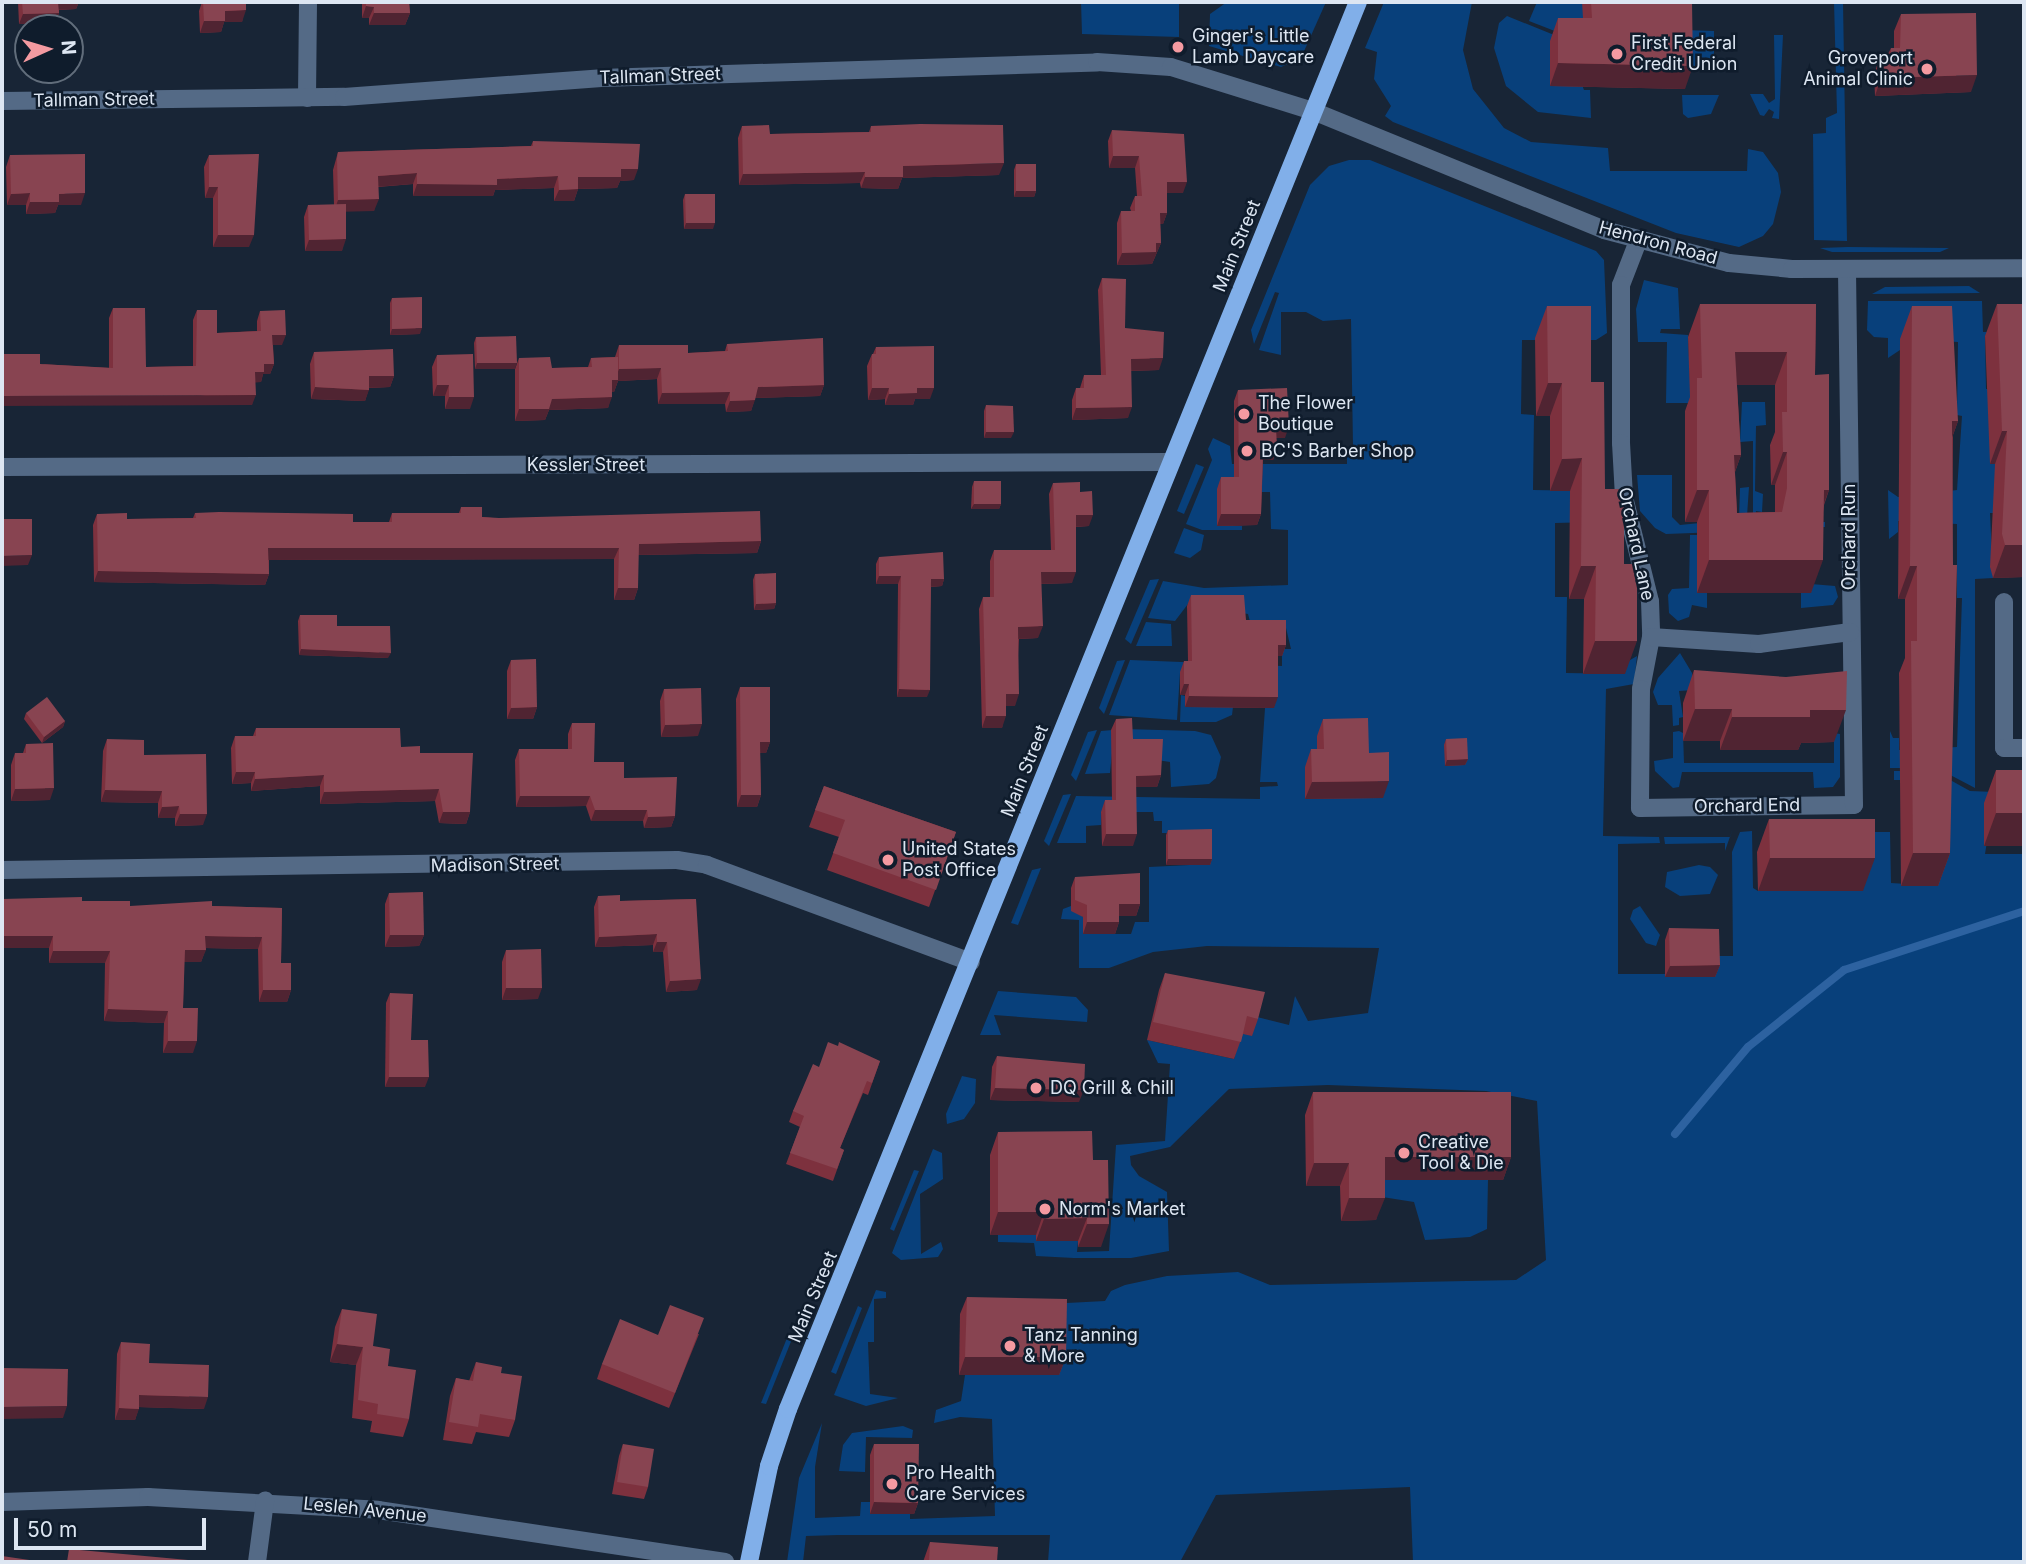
<!DOCTYPE html>
<style>
body{margin:0}
#map{position:relative;width:2026px;height:1564px;overflow:hidden;background:#182536;font-family:Inter,sans-serif}
div>[style]{position:absolute}
[style*='--x']{left:calc(var(--x)*1px);top:calc(var(--y)*1px);width:calc(var(--w)*1px);rotate:calc(var(--a)*1deg)}
.green>*{inset:0;background:#08407b}
.stream>*{height:8px;margin:-4px;padding:0 4px;transform-origin:4px;border-radius:4px;background:#2d62a0}
.minor>*{height:18px;margin:-9px;padding:0 9px;transform-origin:9px;border-radius:9px;background:#546a86}
.tertiary>*{height:18px;margin:-9px;padding:0 9px;transform-origin:9px;border-radius:9px;background:#546a86}
.primary>*{height:18px;margin:-9px;padding:0 9px;transform-origin:9px;border-radius:9px;background:#81afe9}
.wall>*{inset:0;background:#7d313e}
.shaded-wall>*{inset:0;background:#502432}
.building>*{inset:0;background:#884451}
.dots>*{width:19px;height:19px;translate:-50% -50%;box-sizing:border-box;border:4px solid #0f1c2c;border-radius:50%}
span{translate:-50% -50%;white-space:nowrap;text-align:center;line-height:1.15;-webkit-text-stroke:5px #0f1c2c;paint-order:stroke}
.poi-label{font-size:18px;color:#dde6f2}
.left{translate:0 -50%;text-align:left}
.right{translate:-100% -50%;text-align:right}
.street-label{font-size:18px;color:#dde6f2}
.frame{position:absolute;inset:0;border:4px solid #dde6f2;pointer-events:none}
.north{position:absolute;left:14px;top:14px;width:70px;height:70px;box-sizing:border-box;background:#0f1c2c;border:2px solid #616d7b;border-radius:50%;rotate:86deg;font-size:19px;font-weight:700;line-height:28px;text-align:center;color:#dde6f2}
.north::after{content:'';display:block;margin:auto;width:24px;height:32px;background:#f49aa1;clip-path:polygon(50% 0,100% 100%,50% 72%,0 100%)}
.scale{position:absolute;left:14px;top:1518px;width:192px;height:32px;box-sizing:border-box;border:4px solid #dde6f2;border-top:0;padding-left:9px;font-size:21px;line-height:24px;white-space:nowrap;color:#dde6f2;-webkit-text-stroke:5px #0f1c2c;paint-order:stroke}
</style>
<div id="map">
<div class="green">
<i style="clip-path:polygon(1081px 2px,1179px 2px,1179px 37px,1082px 34px)"></i>
<i style="clip-path:polygon(1227px 2px,1326px 2px,1301px 58px,1281px 67px,1209px 46px,1210px 14px)"></i>
<i style="clip-path:polygon(1384px 2px,1472px 2px,1463px 50px,1473px 89px,1504px 128px,1531px 142px,1608px 148px,1610px 171px,1747px 171px,1748px 149px,1763px 152px,1778px 173px,1781px 192px,1773px 224px,1763px 236px,1739px 247px,1676px 233px,1393px 122px,1385px 116px,1391px 106px,1374px 79px,1377px 52px,1365px 48px)"></i>
<i style="clip-path:polygon(1537px 2px,1583px 2px,1583px 23px,1565px 35px,1529px 21px)"></i>
<i style="clip-path:polygon(1834px 2px,1843px 2px,1847px 241px,1814px 240px,1813px 134px,1826px 133px,1826px 118px,1837px 113px)"></i>
<i style="clip-path:polygon(1507px 16px,1564px 39px,1584px 90px,1590px 90px,1591px 118px,1538px 112px,1506px 86px,1494px 48px,1499px 23px)"></i>
<i style="clip-path:polygon(1684px 30px,1714px 31px,1714px 67px,1684px 67px)"></i>
<i style="clip-path:polygon(1774px 35px,1783px 35px,1779px 119px,1772px 118px,1774px 112px,1769px 109px,1764px 116px,1760px 115px,1750px 94px,1763px 94px,1769px 103px,1775px 99px)"></i>
<i style="clip-path:polygon(1682px 95px,1719px 95px,1711px 114px,1688px 118px,1683px 114px)"></i>
<i style="clip-path:polygon(1349px 160px,1370px 160px,1596px 251px,1604px 260px,1607px 333px,1596px 340px,1522px 340px,1521px 414px,1534px 415px,1533px 490px,1592px 491px,1593px 522px,1555px 523px,1555px 597px,1567px 597px,1566px 673px,1625px 674px,1625px 663px,1637px 656px,1634px 684px,1606px 689px,1603px 836px,1659px 837px,1660px 843px,1618px 844px,1618px 974px,1665px 974px,1666px 977px,1715px 956px,1733px 956px,1732px 852px,1740px 832px,1752px 831px,1753px 888px,1758px 891px,1841px 832px,1890px 832px,1891px 883px,1938px 886px,1938px 780px,1894px 780px,1894px 771px,1934px 771px,1970px 791px,1995px 792px,1985px 854px,2023px 854px,2024px 859px,2024px 1562px,1413px 1562px,1410px 1487px,1216px 1495px,1180px 1562px,1048px 1562px,1050px 1535px,838px 1535px,806px 1536px,803px 1562px,787px 1562px,799px 1478px,822px 1423px,815px 1467px,815px 1518px,860px 1516px,861px 1502px,870px 1502px,870px 1514px,910px 1514px,910px 1519px,995px 1516px,992px 1419px,960px 1417px,934px 1423px,936px 1410px,961px 1401px,965px 1375px,1067px 1303px,1105px 1301px,1111px 1291px,1125px 1285px,1167px 1276px,1238px 1272px,1270px 1285px,1516px 1280px,1546px 1260px,1537px 1101px,1486px 1091px,1328px 1085px,1229px 1089px,1170px 1147px,1130px 1156px,1131px 1165px,1139px 1176px,1167px 1192px,1169px 1251px,1131px 1258px,1074px 1258px,1036px 1256px,1034px 1243px,998px 1242px,998px 1235px,1036px 1235px,1036px 1241px,1078px 1241px,1077px 1252px,1109px 1251px,1116px 1145px,1165px 1141px,1170px 1064px,1158px 1063px,1147px 1040px,1234px 1059px,1241px 1034px,1257px 1017px,1289px 1025px,1295px 996px,1308px 1021px,1368px 1013px,1379px 948px,1207px 946px,1153px 952px,1109px 968px,1079px 968px,1079px 920px,1061px 919px,1063px 909px,1071px 906px,1083px 917px,1083px 934px,1131px 934px,1135px 922px,1149px 922px,1149px 867px,1210px 864px,1176px 833px,1162px 833px,1162px 821px,1154px 821px,1153px 812px,1101px 812px,1101px 825px,1086px 826px,1086px 843px,1057px 843px,1076px 796px,1260px 799px,1260px 787px,1278px 786px,1277px 782px,1260px 782px,1265px 708px,1180px 673px,1177px 720px,1109px 715px,1130px 660px,1282px 666px,1282px 649px,1291px 649px,1286px 628px,1252px 629px,1248px 614px,1188px 604px,1175px 621px,1148px 618px,1163px 581px,1204px 588px,1288px 585px,1288px 530px,1271px 529px,1270px 492px,1256px 492px,1217px 526px,1242px 526px,1242px 530px,1202px 530px,1186px 524px,1212px 460px,1208px 449px,1213px 438px,1230px 446px,1232px 464px,1347px 464px,1347px 447px,1353px 447px,1351px 319px,1323px 321px,1306px 312px,1281px 312px,1281px 355px,1259px 350px,1279px 293px,1275px 292px,1254px 344px,1251px 330px,1310px 185px,1329px 166px)"></i>
<i style="clip-path:polygon(1820px 248px,1848px 247px,1949px 248px,1940px 252px,1832px 252px)"></i>
<i style="clip-path:polygon(1644px 280px,1678px 288px,1680px 329px,1661px 329px,1660px 333px,1688px 335px,1691px 403px,1666px 403px,1667px 342px,1638px 342px,1636px 309px)"></i>
<i style="clip-path:polygon(1969px 286px,1980px 293px,1872px 294px,1885px 287px)"></i>
<i style="clip-path:polygon(1868px 301px,1982px 301px,1983px 332px,1996px 332px,1985px 337px,1986px 389px,2024px 389px,1995px 464px,1995px 513px,1990px 513px,1993px 578px,1975px 579px,1975px 788px,1937px 768px,1890px 768px,1890px 731px,1893px 738px,1899px 738px,1899px 750px,1957px 747px,1962px 598px,1957px 598px,1957px 524px,1898px 521px,1898px 532px,1889px 539px,1888px 490px,1898px 497px,1957px 490px,1962px 416px,1957px 415px,1958px 342px,1900px 339px,1900px 350px,1888px 358px,1888px 338px,1874px 337px,1867px 330px)"></i>
<i style="clip-path:polygon(1742px 402px,1765px 402px,1766px 425px,1756px 426px,1755px 491px,1763px 494px,1762px 512px,1756px 511px,1755px 521px,1825px 522px,1825px 527px,1753px 526px,1753px 441px,1740px 442px)"></i>
<i style="clip-path:polygon(1196px 464px,1204px 467px,1184px 514px,1177px 511px)"></i>
<i style="clip-path:polygon(1637px 475px,1672px 475px,1672px 517px,1680px 525px,1739px 519px,1740px 488px,1749px 487px,1746px 531px,1666px 534px,1655px 528px,1640px 511px)"></i>
<i style="clip-path:polygon(1184px 528px,1204px 535px,1201px 550px,1190px 558px,1174px 553px)"></i>
<i style="clip-path:polygon(1690px 535px,1699px 535px,1697px 592px,1707px 593px,1707px 608px,1692px 605px,1689px 617px,1678px 621px,1669px 613px,1668px 595px,1672px 589px,1689px 588px)"></i>
<i style="clip-path:polygon(1159px 579px,1131px 644px,1125px 639px,1150px 580px)"></i>
<i style="clip-path:polygon(1811px 584px,1835px 586px,1838px 597px,1833px 605px,1801px 608px,1801px 593px,1811px 593px)"></i>
<i style="clip-path:polygon(1146px 622px,1171px 624px,1172px 646px,1136px 646px)"></i>
<i style="clip-path:polygon(1680px 653px,1692px 673px,1693px 690px,1679px 691px,1683px 717px,1679px 718px,1679px 725px,1673px 726px,1672px 705px,1658px 705px,1653px 692px,1658px 678px)"></i>
<i style="clip-path:polygon(1125px 660px,1104px 714px,1099px 708px,1117px 661px)"></i>
<i style="clip-path:polygon(1181px 695px,1233px 707px,1232px 715px,1216px 722px,1180px 722px)"></i>
<i style="clip-path:polygon(1124px 729px,1195px 731px,1211px 735px,1221px 757px,1216px 778px,1209px 784px,1171px 787px,1170px 762px,1112px 753px,1110px 773px,1085px 774px,1101px 731px)"></i>
<i style="clip-path:polygon(1097px 730px,1076px 781px,1071px 775px,1088px 732px)"></i>
<i style="clip-path:polygon(1679px 731px,1683px 733px,1684px 763px,1834px 763px,1834px 733px,1840px 734px,1840px 777px,1833px 787px,1814px 788px,1813px 772px,1682px 772px,1679px 787px,1673px 788px,1655px 771px,1654px 761px,1673px 758px,1673px 732px)"></i>
<i style="clip-path:polygon(1071px 794px,1049px 846px,1044px 841px,1063px 795px)"></i>
<i style="clip-path:polygon(1733px 828px,1725px 851px,1725px 843px,1665px 844px,1664px 837px,1730px 837px)"></i>
<i style="clip-path:polygon(1699px 865px,1710px 867px,1718px 875px,1710px 894px,1680px 896px,1665px 887px,1667px 872px)"></i>
<i style="clip-path:polygon(1041px 868px,1018px 925px,1011px 923px,1032px 870px)"></i>
<i style="clip-path:polygon(1640px 906px,1660px 935px,1656px 946px,1646px 943px,1630px 919px,1633px 910px)"></i>
<i style="clip-path:polygon(998px 991px,1076px 997px,1088px 1010px,1087px 1022px,994px 1015px,1001px 1035px,980px 1035px)"></i>
<i style="clip-path:polygon(962px 1076px,976px 1079px,975px 1103px,964px 1119px,947px 1124px,946px 1114px)"></i>
<i style="clip-path:polygon(933px 1149px,942px 1153px,943px 1179px,920px 1194px,921px 1254px,941px 1242px,943px 1249px,938px 1257px,901px 1260px,892px 1253px)"></i>
<i style="clip-path:polygon(914px 1170px,919px 1171px,894px 1231px,890px 1229px)"></i>
<i style="clip-path:polygon(1377px 1180px,1488px 1180px,1487px 1229px,1470px 1237px,1425px 1240px,1414px 1202px,1376px 1196px)"></i>
<i style="clip-path:polygon(876px 1290px,886px 1292px,886px 1298px,874px 1299px,874px 1342px,868px 1342px,870px 1394px,898px 1398px,866px 1406px,834px 1395px)"></i>
<i style="clip-path:polygon(858px 1306px,862px 1308px,836px 1374px,831px 1372px)"></i>
<i style="clip-path:polygon(789px 1333px,794px 1334px,766px 1404px,761px 1403px)"></i>
<i style="clip-path:polygon(903px 1426px,913px 1430px,912px 1438px,866px 1437px,865px 1472px,839px 1471px,843px 1445px,852px 1433px)"></i>
</div>
<div class="stream">
<i style="--x:1675;--y:1134;--w:114;--a:-50"></i>
<i style="--x:1748;--y:1047;--w:123;--a:-38.7"></i>
<i style="--x:1844;--y:970;--w:189;--a:-18.1"></i>
</div>
<div class="minor">
<i style="--x:307;--y:98;--w:96;--a:-89.4"></i>
<i style="--x:2;--y:101;--w:342;--a:-0.7"></i>
<i style="--x:344;--y:97;--w:258;--a:-4.2"></i>
<i style="--x:601;--y:78;--w:496;--a:-1.8"></i>
<i style="--x:1097;--y:62;--w:74;--a:3.9"></i>
<i style="--x:1171;--y:67;--w:149;--a:17.2"></i>
<i style="--x:1638;--y:241;--w:47;--a:111.1"></i>
<i style="--x:1621;--y:285;--w:158;--a:90"></i>
<i style="--x:1621;--y:443;--w:54;--a:86.8"></i>
<i style="--x:1624;--y:497;--w:107;--a:76"></i>
<i style="--x:1650;--y:601;--w:36;--a:88"></i>
<i style="--x:1651;--y:637;--w:53;--a:100.9"></i>
<i style="--x:1641;--y:689;--w:119;--a:90.5"></i>
<i style="--x:1640;--y:808;--w:214;--a:-0.8"></i>
<i style="--x:1854;--y:805;--w:536;--a:-90.75"></i>
<i style="--x:2;--y:467;--w:1169;--a:-0.25"></i>
<i style="--x:2004;--y:602;--w:146;--a:90"></i>
<i style="--x:2004;--y:748;--w:20;--a:0"></i>
<i style="--x:1651;--y:637;--w:108;--a:3.7"></i>
<i style="--x:1759;--y:644;--w:92;--a:-7.5"></i>
<i style="--x:2;--y:870;--w:675;--a:-0.85"></i>
<i style="--x:677;--y:860;--w:30;--a:9"></i>
<i style="--x:707;--y:865;--w:281;--a:20.2"></i>
<i style="--x:2;--y:1502;--w:146;--a:-2"></i>
<i style="--x:148;--y:1497;--w:230;--a:3.2"></i>
<i style="--x:378;--y:1510;--w:351;--a:8.5"></i>
<i style="--x:257;--y:1562;--w:62;--a:-82.5"></i>
</div>
<div class="tertiary">
<i style="--x:1313;--y:111;--w:314;--a:22.2"></i>
<i style="--x:1604;--y:230;--w:129;--a:14.8"></i>
<i style="--x:1729;--y:263;--w:63;--a:5.4"></i>
<i style="--x:1792;--y:269;--w:232;--a:-0.2"></i>
</div>
<div class="primary">
<i style="--x:749;--y:1562;--w:98;--a:-78.2"></i>
<i style="--x:769;--y:1466;--w:60;--a:-71.6"></i>
<i style="--x:788;--y:1409;--w:1518;--a:-67.95"></i>
</div>
<div class="wall">
<i style="clip-path:polygon(18px 2px,79px 2px,76px 9px,59px 10px,59px 13px,55px 23px,19px 24px)"></i>
<i style="clip-path:polygon(202px 2px,246px 2px,242px 22px,224px 22px,221px 32px,200px 33px,199px 11px)"></i>
<i style="clip-path:polygon(362px 2px,409px 2px,410px 13px,405px 25px,369px 25px,369px 18px,362px 18px)"></i>
<i style="clip-path:polygon(1582px 2px,1692px 2px,1685px 89px,1550px 86px,1550px 41px,1558px 18px,1583px 18px)"></i>
<i style="clip-path:polygon(1901px 14px,1971px 92px,1875px 96px,1874px 74px,1880px 57px,1887px 56px,1891px 48px,1894px 48px,1894px 31px)"></i>
<i style="clip-path:polygon(742px 126px,770px 134px,869px 132px,871px 126px,999px 175px,902px 178px,898px 189px,861px 188px,860px 183px,739px 185px,738px 138px)"></i>
<i style="clip-path:polygon(1112px 130px,1183px 193px,1167px 193px,1167px 213px,1163px 224px,1160px 224px,1161px 243px,1152px 264px,1117px 265px,1117px 223px,1121px 211px,1131px 211px,1130px 208px,1135px 196px,1137px 196px,1135px 168px,1109px 168px,1108px 141px)"></i>
<i style="clip-path:polygon(533px 141px,634px 180px,620px 181px,617px 188px,578px 189px,574px 201px,554px 201px,554px 188px,495px 190px,493px 196px,413px 196px,413px 184px,378px 187px,374px 211px,346px 211px,342px 251px,305px 251px,304px 217px,308px 205px,334px 205px,333px 170px,338px 152px,531px 146px)"></i>
<i style="clip-path:polygon(10px 155px,81px 205px,58px 205px,55px 213px,26px 214px,26px 205px,7px 205px,6px 167px)"></i>
<i style="clip-path:polygon(209px 155px,249px 247px,213px 247px,213px 198px,205px 198px,204px 167px)"></i>
<i style="clip-path:polygon(1016px 164px,1036px 191px,1034px 197px,1014px 197px,1014px 170px)"></i>
<i style="clip-path:polygon(685px 194px,713px 229px,684px 229px,683px 200px)"></i>
<i style="clip-path:polygon(1102px 278px,1125px 328px,1159px 370px,1131px 371px,1128px 418px,1072px 420px,1072px 400px,1076px 388px,1080px 388px,1084px 375px,1101px 375px,1098px 290px)"></i>
<i style="clip-path:polygon(392px 298px,420px 334px,390px 335px,390px 303px)"></i>
<i style="clip-path:polygon(evenodd,1700px 304px,1816px 304px,1815px 375px,1829px 490px,1824px 505px,1811px 593px,1697px 593px,1697px 522px,1685px 522px,1685px 411px,1690px 397px,1688px 337px,1700px 304px,1737px 385px,1775px 385px,1775px 432px,1770px 445px,1771px 485px,1775px 485px,1775px 512px,1737px 513px,1735px 472px,1741px 455px,1737px 385px)"></i>
<i style="clip-path:polygon(1997px 304px,2024px 577px,1993px 578px,1990px 567px,1995px 464px,1990px 464px,1985px 336px)"></i>
<i style="clip-path:polygon(1547px 306px,1591px 382px,1605px 489px,1624px 564px,1625px 674px,1583px 674px,1584px 599px,1569px 599px,1570px 491px,1550px 491px,1550px 416px,1536px 416px,1535px 338px)"></i>
<i style="clip-path:polygon(1912px 306px,1958px 421px,1953px 435px,1950px 853px,1938px 886px,1901px 886px,1899px 673px,1905px 658px,1905px 599px,1898px 599px,1900px 339px)"></i>
<i style="clip-path:polygon(113px 308px,146px 367px,193px 366px,193px 320px,197px 310px,217px 333px,257px 331px,257px 321px,260px 311px,282px 345px,273px 345px,274px 364px,270px 374px,263px 374px,261px 382px,255px 382px,252px 405px,40px 364px,109px 368px,109px 318px)"></i>
<i style="clip-path:polygon(476px 337px,515px 369px,475px 369px,474px 343px)"></i>
<i style="clip-path:polygon(727px 344px,824px 385px,820px 396px,755px 398px,751px 411px,726px 412px,725px 404px,658px 404px,657px 379px,618px 381px,614px 392px,612px 392px,608px 408px,549px 410px,545px 420px,515px 421px,515px 369px,519px 358px,552px 368px,588px 367px,591px 358px,615px 357px,619px 345px,688px 353px,725px 351px)"></i>
<i style="clip-path:polygon(876px 347px,930px 399px,915px 399px,913px 405px,885px 405px,885px 399px,868px 400px,867px 366px,872px 354px,873px 354px)"></i>
<i style="clip-path:polygon(314px 352px,394px 376px,390px 387px,369px 388px,365px 401px,311px 399px,310px 364px)"></i>
<i style="clip-path:polygon(437px 355px,470px 409px,445px 409px,445px 396px,433px 396px,432px 367px)"></i>
<i style="clip-path:polygon(1238px 390px,1285px 438px,1276px 438px,1277px 448px,1273px 460px,1263px 460px,1261px 514px,1257px 525px,1217px 526px,1217px 489px,1221px 477px,1234px 477px,1234px 401px)"></i>
<i style="clip-path:polygon(986px 405px,1011px 438px,984px 438px,984px 411px)"></i>
<i style="clip-path:polygon(974px 481px,1001px 504px,999px 509px,971px 509px,972px 487px)"></i>
<i style="clip-path:polygon(1053px 483px,1080px 492px,1089px 526px,1076px 527px,1072px 583px,1041px 584px,1038px 638px,1019px 639px,1015px 706px,1006px 706px,1002px 728px,982px 728px,979px 609px,983px 597px,990px 597px,990px 561px,994px 550px,1051px 550px,1049px 494px)"></i>
<i style="clip-path:polygon(461px 507px,482px 517px,761px 541px,757px 553px,638px 555px,638px 588px,634px 600px,614px 600px,614px 559px,269px 560px,269px 574px,265px 585px,94px 582px,93px 525px,97px 514px,127px 519px,193px 518px,195px 513px,353px 522px,389px 522px,392px 513px,459px 513px)"></i>
<i style="clip-path:polygon(879px 557px,944px 579px,942px 586px,931px 587px,927px 697px,897px 697px,898px 584px,876px 584px,876px 564px)"></i>
<i style="clip-path:polygon(755px 574px,776px 603px,774px 609px,754px 610px,753px 580px)"></i>
<i style="clip-path:polygon(1191px 595px,1246px 620px,1286px 645px,1282px 656px,1278px 656px,1274px 708px,1185px 707px,1185px 695px,1180px 695px,1180px 672px,1184px 661px,1188px 661px,1187px 606px)"></i>
<i style="clip-path:polygon(300px 615px,337px 626px,388px 658px,299px 655px,298px 621px)"></i>
<i style="clip-path:polygon(511px 660px,537px 707px,533px 719px,507px 719px,507px 671px)"></i>
<i style="clip-path:polygon(1694px 670px,1834px 742px,1801px 743px,1798px 750px,1720px 750px,1720px 741px,1683px 741px,1683px 703px)"></i>
<i style="clip-path:polygon(740px 687px,770px 742px,766px 753px,760px 753px,761px 795px,757px 807px,737px 807px,736px 699px)"></i>
<i style="clip-path:polygon(664px 689px,698px 736px,661px 737px,660px 701px)"></i>
<i style="clip-path:polygon(26px 713px,65px 721px,63px 727px,42px 743px,24px 719px)"></i>
<i style="clip-path:polygon(1116px 719px,1133px 739px,1161px 775px,1157px 787px,1136px 787px,1133px 846px,1102px 846px,1101px 812px,1105px 800px,1112px 800px,1111px 730px)"></i>
<i style="clip-path:polygon(1323px 719px,1369px 753px,1383px 798px,1305px 799px,1305px 767px,1311px 749px,1317px 749px,1317px 736px)"></i>
<i style="clip-path:polygon(572px 723px,594px 762px,624px 778px,675px 816px,671px 827px,644px 828px,643px 821px,591px 821px,586px 806px,516px 807px,515px 760px,519px 749px,568px 749px,568px 734px)"></i>
<i style="clip-path:polygon(256px 728px,401px 747px,420px 753px,470px 812px,466px 824px,439px 823px,435px 801px,320px 804px,320px 786px,251px 791px,251px 783px,232px 784px,231px 748px,235px 736px,253px 736px)"></i>
<i style="clip-path:polygon(107px 739px,144px 755px,203px 825px,175px 826px,175px 818px,158px 818px,158px 803px,101px 802px,103px 751px)"></i>
<i style="clip-path:polygon(1446px 739px,1468px 759px,1465px 765px,1445px 766px,1444px 745px)"></i>
<i style="clip-path:polygon(26px 744px,50px 800px,11px 801px,11px 765px,15px 753px,23px 753px)"></i>
<i style="clip-path:polygon(1996px 770px,2024px 770px,2024px 850px,2022px 851px,2022px 846px,1984px 846px,1984px 803px)"></i>
<i style="clip-path:polygon(824px 786px,956px 832px,929px 907px,827px 870px,839px 837px,809px 827px)"></i>
<i style="clip-path:polygon(1769px 819px,1863px 891px,1758px 891px,1757px 852px)"></i>
<i style="clip-path:polygon(1168px 830px,1212px 859px,1210px 865px,1166px 865px,1166px 835px)"></i>
<i style="clip-path:polygon(1075px 877px,1140px 904px,1136px 916px,1119px 916px,1119px 922px,1115px 934px,1083px 934px,1083px 917px,1071px 911px,1071px 888px)"></i>
<i style="clip-path:polygon(389px 893px,424px 935px,419px 946px,385px 947px,385px 904px)"></i>
<i style="clip-path:polygon(598px 896px,620px 901px,696px 899px,697px 990px,666px 992px,663px 952px,653px 952px,653px 945px,595px 947px,594px 907px)"></i>
<i style="clip-path:polygon(82px 901px,130px 906px,212px 906px,282px 908px,281px 963px,291px 990px,287px 1002px,259px 1002px,258px 949px,206px 948px,201px 962px,184px 962px,183px 1008px,193px 1053px,163px 1053px,164px 1023px,104px 1021px,105px 963px,49px 963px,49px 948px,2px 948px)"></i>
<i style="clip-path:polygon(1669px 928px,1720px 965px,1715px 977px,1665px 977px,1665px 940px)"></i>
<i style="clip-path:polygon(506px 950px,538px 999px,502px 1000px,502px 962px)"></i>
<i style="clip-path:polygon(1165px 973px,1258px 1019px,1252px 1036px,1243px 1034px,1234px 1059px,1147px 1040px,1159px 990px)"></i>
<i style="clip-path:polygon(390px 993px,411px 1040px,425px 1087px,385px 1087px,386px 1003px)"></i>
<i style="clip-path:polygon(997px 1056px,1079px 1102px,990px 1100px,992px 1067px)"></i>
<i style="clip-path:polygon(880px 1061px,868px 1095px,863px 1093px,840px 1148px,844px 1150px,833px 1181px,786px 1164px,800px 1127px,789px 1122px,793px 1111px,819px 1067px)"></i>
<i style="clip-path:polygon(1313px 1092px,1511px 1157px,1503px 1180px,1385px 1180px,1376px 1220px,1341px 1221px,1340px 1186px,1306px 1186px,1305px 1115px)"></i>
<i style="clip-path:polygon(998px 1132px,1093px 1160px,1101px 1247px,1078px 1247px,1078px 1241px,1036px 1241px,1036px 1235px,990px 1235px,990px 1155px)"></i>
<i style="clip-path:polygon(967px 1297px,1066px 1357px,1059px 1375px,959px 1375px,960px 1314px)"></i>
<i style="clip-path:polygon(342px 1309px,373px 1346px,388px 1366px,409px 1419px,403px 1437px,370px 1432px,372px 1421px,352px 1418px,356px 1365px,330px 1362px,335px 1327px)"></i>
<i style="clip-path:polygon(699px 1334px,669px 1408px,597px 1379px,602px 1364px,658px 1335px)"></i>
<i style="clip-path:polygon(121px 1342px,149px 1363px,204px 1409px,139px 1407px,135px 1420px,115px 1420px,117px 1354px)"></i>
<i style="clip-path:polygon(476px 1362px,501px 1373px,515px 1420px,509px 1437px,476px 1432px,472px 1444px,443px 1440px,450px 1396px,456px 1378px,469px 1381px)"></i>
<i style="clip-path:polygon(623px 1444px,648px 1487px,644px 1499px,612px 1494px,619px 1456px)"></i>
<i style="clip-path:polygon(874px 1444px,918px 1503px,914px 1514px,870px 1514px,870px 1455px)"></i>
<i style="clip-path:polygon(930px 1542px,997px 1562px,923px 1562px)"></i>
</div>
<div class="shaded-wall">
<i style="clip-path:polygon(57px 2px,79px 2px,76px 9px,54px 10px)"></i>
<i style="clip-path:polygon(366px 6px,374px 7px,369px 18px,362px 18px)"></i>
<i style="clip-path:polygon(246px 10px,242px 22px,224px 22px,221px 32px,200px 33px,204px 21px,225px 11px)"></i>
<i style="clip-path:polygon(59px 13px,55px 23px,19px 24px,23px 14px)"></i>
<i style="clip-path:polygon(374px 13px,410px 13px,405px 25px,369px 25px)"></i>
<i style="clip-path:polygon(1558px 63px,1693px 66px,1685px 89px,1550px 86px)"></i>
<i style="clip-path:polygon(1977px 75px,1971px 92px,1875px 96px,1881px 78px)"></i>
<i style="clip-path:polygon(1113px 156px,1139px 156px,1135px 168px,1109px 168px)"></i>
<i style="clip-path:polygon(1004px 163px,999px 175px,902px 178px,898px 189px,861px 188px,865px 177px,903px 166px)"></i>
<i style="clip-path:polygon(621px 169px,638px 169px,634px 180px,620px 181px,617px 188px,574px 189px,578px 177px)"></i>
<i style="clip-path:polygon(865px 172px,860px 183px,739px 185px,743px 174px)"></i>
<i style="clip-path:polygon(417px 173px,413px 184px,374px 187px,378px 176px)"></i>
<i style="clip-path:polygon(558px 176px,554px 188px,495px 190px,493px 196px,413px 196px,417px 184px,497px 179px)"></i>
<i style="clip-path:polygon(1167px 182px,1187px 182px,1183px 193px,1162px 193px)"></i>
<i style="clip-path:polygon(209px 187px,218px 187px,213px 198px,205px 198px)"></i>
<i style="clip-path:polygon(578px 189px,574px 201px,554px 201px,559px 190px)"></i>
<i style="clip-path:polygon(1016px 191px,1036px 191px,1034px 197px,1014px 197px)"></i>
<i style="clip-path:polygon(30px 193px,26px 205px,7px 205px,11px 194px)"></i>
<i style="clip-path:polygon(85px 193px,81px 205px,58px 205px,55px 213px,26px 214px,30px 202px,59px 194px)"></i>
<i style="clip-path:polygon(379px 199px,374px 211px,334px 212px,338px 200px)"></i>
<i style="clip-path:polygon(1160px 213px,1167px 213px,1163px 224px,1156px 224px)"></i>
<i style="clip-path:polygon(686px 223px,715px 223px,713px 229px,684px 229px)"></i>
<i style="clip-path:polygon(218px 235px,254px 235px,249px 247px,213px 247px)"></i>
<i style="clip-path:polygon(346px 239px,342px 251px,305px 251px,309px 240px)"></i>
<i style="clip-path:polygon(1156px 243px,1161px 243px,1152px 264px,1117px 265px,1122px 253px)"></i>
<i style="clip-path:polygon(422px 328px,420px 334px,390px 335px,392px 329px)"></i>
<i style="clip-path:polygon(272px 335px,286px 335px,282px 345px,269px 345px)"></i>
<i style="clip-path:polygon(1735px 352px,1787px 352px,1775px 385px,1723px 385px)"></i>
<i style="clip-path:polygon(1163px 358px,1159px 370px,1126px 371px,1131px 359px)"></i>
<i style="clip-path:polygon(477px 363px,517px 363px,515px 369px,475px 369px)"></i>
<i style="clip-path:polygon(264px 364px,274px 364px,270px 374px,263px 374px,261px 382px,251px 383px,255px 372px)"></i>
<i style="clip-path:polygon(661px 368px,657px 379px,618px 381px,614px 392px,608px 392px,612px 380px,615px 380px,619px 369px)"></i>
<i style="clip-path:polygon(369px 376px,394px 376px,390px 387px,364px 388px)"></i>
<i style="clip-path:polygon(1548px 383px,1562px 383px,1550px 416px,1536px 416px)"></i>
<i style="clip-path:polygon(437px 385px,449px 385px,445px 396px,433px 396px)"></i>
<i style="clip-path:polygon(824px 385px,820px 396px,754px 398px,758px 387px)"></i>
<i style="clip-path:polygon(315px 387px,369px 390px,365px 401px,311px 399px)"></i>
<i style="clip-path:polygon(872px 388px,889px 388px,885px 399px,868px 400px)"></i>
<i style="clip-path:polygon(917px 388px,934px 388px,930px 399px,915px 399px,913px 405px,885px 405px,889px 394px)"></i>
<i style="clip-path:polygon(730px 392px,725px 404px,658px 404px,662px 393px)"></i>
<i style="clip-path:polygon(256px 395px,252px 405px,2px 406px,2px 396px)"></i>
<i style="clip-path:polygon(449px 397px,474px 397px,470px 409px,445px 409px)"></i>
<i style="clip-path:polygon(612px 397px,608px 408px,549px 410px,545px 420px,515px 421px,519px 409px,552px 399px)"></i>
<i style="clip-path:polygon(755px 400px,751px 411px,726px 412px,730px 401px)"></i>
<i style="clip-path:polygon(1132px 407px,1128px 418px,1072px 420px,1076px 408px)"></i>
<i style="clip-path:polygon(1952px 421px,1958px 421px,1946px 454px)"></i>
<i style="clip-path:polygon(1289px 426px,1285px 438px,1272px 438px,1276px 427px)"></i>
<i style="clip-path:polygon(2002px 431px,2007px 431px,1995px 464px,1990px 464px)"></i>
<i style="clip-path:polygon(986px 432px,1014px 432px,1011px 438px,984px 438px)"></i>
<i style="clip-path:polygon(1277px 448px,1273px 460px,1259px 460px,1263px 449px)"></i>
<i style="clip-path:polygon(1783px 452px,1787px 452px,1775px 485px,1771px 485px)"></i>
<i style="clip-path:polygon(1734px 455px,1741px 455px,1729px 488px)"></i>
<i style="clip-path:polygon(1582px 458px,1570px 491px,1550px 491px,1562px 459px)"></i>
<i style="clip-path:polygon(1697px 490px,1709px 490px,1697px 522px,1685px 522px)"></i>
<i style="clip-path:polygon(1824px 490px,1829px 490px,1817px 522px)"></i>
<i style="clip-path:polygon(974px 504px,1001px 504px,999px 509px,971px 509px)"></i>
<i style="clip-path:polygon(1221px 514px,1261px 514px,1257px 525px,1217px 526px)"></i>
<i style="clip-path:polygon(1076px 515px,1093px 515px,1089px 526px,1072px 527px)"></i>
<i style="clip-path:polygon(761px 541px,757px 553px,634px 555px,639px 544px)"></i>
<i style="clip-path:polygon(2005px 545px,2024px 545px,2024px 577px,1993px 578px)"></i>
<i style="clip-path:polygon(268px 548px,619px 548px,614px 559px,264px 560px)"></i>
<i style="clip-path:polygon(32px 555px,28px 565px,2px 566px,2px 556px)"></i>
<i style="clip-path:polygon(1709px 560px,1823px 560px,1811px 593px,1697px 593px)"></i>
<i style="clip-path:polygon(1581px 566px,1596px 566px,1584px 599px,1569px 599px)"></i>
<i style="clip-path:polygon(1910px 566px,1917px 566px,1905px 599px,1898px 599px)"></i>
<i style="clip-path:polygon(98px 571px,269px 574px,265px 585px,94px 582px)"></i>
<i style="clip-path:polygon(1041px 572px,1076px 572px,1072px 583px,1037px 584px)"></i>
<i style="clip-path:polygon(879px 576px,901px 576px,898px 584px,876px 584px)"></i>
<i style="clip-path:polygon(931px 579px,944px 579px,942px 586px,928px 587px)"></i>
<i style="clip-path:polygon(618px 588px,638px 588px,634px 600px,614px 600px)"></i>
<i style="clip-path:polygon(776px 603px,774px 609px,754px 610px,756px 604px)"></i>
<i style="clip-path:polygon(1043px 626px,1038px 638px,1014px 639px,1018px 627px)"></i>
<i style="clip-path:polygon(1595px 641px,1637px 641px,1625px 674px,1583px 674px)"></i>
<i style="clip-path:polygon(1278px 645px,1286px 645px,1282px 656px,1274px 656px)"></i>
<i style="clip-path:polygon(301px 649px,391px 653px,388px 658px,299px 655px)"></i>
<i style="clip-path:polygon(1184px 684px,1189px 684px,1185px 695px,1180px 695px)"></i>
<i style="clip-path:polygon(899px 689px,930px 690px,927px 697px,897px 697px)"></i>
<i style="clip-path:polygon(1006px 694px,1019px 694px,1015px 706px,1001px 706px)"></i>
<i style="clip-path:polygon(1189px 696px,1278px 697px,1274px 708px,1185px 707px)"></i>
<i style="clip-path:polygon(537px 707px,533px 719px,507px 719px,511px 708px)"></i>
<i style="clip-path:polygon(1695px 709px,1732px 709px,1720px 741px,1683px 741px)"></i>
<i style="clip-path:polygon(1810px 710px,1846px 710px,1834px 742px,1801px 743px,1798px 750px,1720px 750px,1732px 717px)"></i>
<i style="clip-path:polygon(986px 716px,1006px 716px,1002px 728px,982px 728px)"></i>
<i style="clip-path:polygon(65px 721px,63px 727px,42px 743px,44px 737px)"></i>
<i style="clip-path:polygon(702px 724px,698px 736px,661px 737px,665px 725px)"></i>
<i style="clip-path:polygon(760px 742px,770px 742px,766px 753px,756px 753px)"></i>
<i style="clip-path:polygon(1468px 759px,1465px 765px,1445px 766px,1447px 760px)"></i>
<i style="clip-path:polygon(236px 772px,255px 772px,251px 783px,232px 784px)"></i>
<i style="clip-path:polygon(324px 775px,320px 786px,251px 791px,255px 779px)"></i>
<i style="clip-path:polygon(1161px 775px,1157px 787px,1132px 787px,1136px 776px)"></i>
<i style="clip-path:polygon(1389px 781px,1383px 798px,1305px 799px,1312px 782px)"></i>
<i style="clip-path:polygon(54px 788px,50px 800px,11px 801px,15px 789px)"></i>
<i style="clip-path:polygon(439px 789px,435px 801px,320px 804px,324px 792px)"></i>
<i style="clip-path:polygon(105px 790px,162px 791px,158px 803px,101px 802px)"></i>
<i style="clip-path:polygon(741px 795px,761px 795px,757px 807px,737px 807px)"></i>
<i style="clip-path:polygon(520px 796px,590px 796px,586px 806px,516px 807px)"></i>
<i style="clip-path:polygon(179px 806px,175px 818px,158px 818px,162px 807px)"></i>
<i style="clip-path:polygon(595px 810px,647px 810px,643px 821px,591px 821px)"></i>
<i style="clip-path:polygon(443px 812px,470px 812px,466px 824px,439px 823px)"></i>
<i style="clip-path:polygon(1996px 813px,2024px 813px,2024px 839px,2022px 846px,1984px 846px)"></i>
<i style="clip-path:polygon(180px 814px,207px 814px,203px 825px,175px 826px)"></i>
<i style="clip-path:polygon(675px 816px,671px 827px,644px 828px,648px 817px)"></i>
<i style="clip-path:polygon(1106px 834px,1137px 834px,1133px 846px,1102px 846px)"></i>
<i style="clip-path:polygon(1913px 853px,1950px 853px,1938px 886px,1901px 886px)"></i>
<i style="clip-path:polygon(1770px 858px,1875px 858px,1863px 891px,1758px 891px)"></i>
<i style="clip-path:polygon(1168px 859px,1212px 859px,1210px 865px,1166px 865px)"></i>
<i style="clip-path:polygon(1119px 904px,1140px 904px,1136px 916px,1115px 916px)"></i>
<i style="clip-path:polygon(1087px 922px,1119px 922px,1115px 934px,1083px 934px)"></i>
<i style="clip-path:polygon(657px 934px,653px 945px,595px 947px,599px 937px)"></i>
<i style="clip-path:polygon(390px 935px,424px 935px,419px 946px,385px 947px)"></i>
<i style="clip-path:polygon(2px 936px,53px 936px,49px 948px,2px 948px)"></i>
<i style="clip-path:polygon(205px 936px,262px 937px,258px 949px,201px 948px)"></i>
<i style="clip-path:polygon(657px 942px,667px 942px,663px 952px,653px 952px)"></i>
<i style="clip-path:polygon(185px 950px,206px 950px,201px 962px,180px 962px)"></i>
<i style="clip-path:polygon(53px 951px,110px 951px,105px 963px,49px 963px)"></i>
<i style="clip-path:polygon(1720px 965px,1715px 977px,1665px 977px,1670px 966px)"></i>
<i style="clip-path:polygon(701px 979px,697px 990px,666px 992px,670px 981px)"></i>
<i style="clip-path:polygon(506px 988px,542px 988px,538px 999px,502px 1000px)"></i>
<i style="clip-path:polygon(263px 990px,291px 990px,287px 1002px,259px 1002px)"></i>
<i style="clip-path:polygon(108px 1009px,168px 1011px,164px 1023px,104px 1021px)"></i>
<i style="clip-path:polygon(168px 1041px,197px 1041px,193px 1053px,163px 1053px)"></i>
<i style="clip-path:polygon(389px 1077px,429px 1077px,425px 1087px,385px 1087px)"></i>
<i style="clip-path:polygon(995px 1088px,1084px 1090px,1079px 1102px,990px 1100px)"></i>
<i style="clip-path:polygon(1385px 1157px,1511px 1157px,1503px 1180px,1376px 1180px)"></i>
<i style="clip-path:polygon(1314px 1163px,1349px 1163px,1340px 1186px,1306px 1186px)"></i>
<i style="clip-path:polygon(1349px 1198px,1385px 1198px,1376px 1220px,1341px 1221px)"></i>
<i style="clip-path:polygon(998px 1212px,1044px 1212px,1036px 1235px,990px 1235px)"></i>
<i style="clip-path:polygon(1087px 1218px,1078px 1241px,1036px 1241px,1044px 1219px)"></i>
<i style="clip-path:polygon(1087px 1224px,1109px 1224px,1101px 1247px,1078px 1247px)"></i>
<i style="clip-path:polygon(337px 1344px,363px 1347px,356px 1365px,330px 1362px)"></i>
<i style="clip-path:polygon(965px 1357px,1066px 1357px,1059px 1375px,959px 1375px)"></i>
<i style="clip-path:polygon(139px 1395px,208px 1397px,204px 1409px,135px 1407px)"></i>
<i style="clip-path:polygon(67px 1406px,63px 1418px,2px 1419px,2px 1407px)"></i>
<i style="clip-path:polygon(119px 1408px,139px 1409px,135px 1420px,115px 1420px)"></i>
<i style="clip-path:polygon(874px 1502px,918px 1503px,914px 1514px,870px 1514px)"></i>
</div>
<div class="building">
<i style="clip-path:polygon(22px 2px,58px 2px,59px 13px,23px 14px)"></i>
<i style="clip-path:polygon(203px 2px,246px 2px,246px 10px,225px 11px,225px 21px,204px 21px)"></i>
<i style="clip-path:polygon(366px 2px,409px 2px,410px 13px,374px 13px,374px 7px,366px 6px)"></i>
<i style="clip-path:polygon(1591px 2px,1692px 2px,1693px 66px,1558px 63px,1558px 18px,1592px 18px)"></i>
<i style="clip-path:polygon(1976px 13px,1977px 75px,1881px 78px,1880px 57px,1891px 56px,1891px 48px,1900px 48px,1901px 14px)"></i>
<i style="clip-path:polygon(920px 124px,1003px 125px,1004px 163px,903px 166px,903px 177px,865px 177px,865px 172px,743px 174px,742px 126px,769px 125px,770px 134px,871px 132px,871px 126px)"></i>
<i style="clip-path:polygon(1112px 130px,1184px 134px,1187px 182px,1167px 182px,1167px 213px,1160px 213px,1161px 243px,1156px 243px,1156px 252px,1122px 253px,1121px 211px,1135px 211px,1135px 196px,1142px 196px,1139px 156px,1113px 156px)"></i>
<i style="clip-path:polygon(533px 141px,640px 144px,638px 169px,621px 169px,621px 177px,578px 177px,578px 189px,559px 190px,558px 176px,497px 179px,497px 185px,417px 184px,417px 173px,378px 176px,379px 199px,338px 200px,337px 158px,338px 152px,533px 146px)"></i>
<i style="clip-path:polygon(85px 154px,85px 193px,59px 194px,59px 202px,30px 202px,30px 193px,11px 194px,10px 155px)"></i>
<i style="clip-path:polygon(259px 154px,254px 235px,218px 235px,218px 187px,209px 187px,209px 155px)"></i>
<i style="clip-path:polygon(1016px 164px,1036px 164px,1036px 191px,1016px 191px)"></i>
<i style="clip-path:polygon(685px 194px,715px 194px,715px 223px,686px 223px)"></i>
<i style="clip-path:polygon(346px 204px,346px 239px,309px 240px,308px 205px)"></i>
<i style="clip-path:polygon(1102px 278px,1126px 279px,1125px 328px,1164px 332px,1163px 358px,1131px 359px,1132px 407px,1076px 408px,1076px 388px,1084px 388px,1084px 375px,1106px 375px)"></i>
<i style="clip-path:polygon(422px 297px,422px 328px,392px 329px,392px 298px)"></i>
<i style="clip-path:polygon(evenodd,1700px 304px,1816px 304px,1815px 375px,1829px 374px,1829px 490px,1824px 490px,1823px 560px,1709px 560px,1709px 490px,1697px 490px,1697px 378px,1702px 378px,1700px 304px,1735px 352px,1787px 352px,1787px 412px,1782px 412px,1783px 452px,1787px 452px,1787px 488px,1782px 512px,1737px 513px,1734px 455px,1741px 455px,1735px 352px)"></i>
<i style="clip-path:polygon(1997px 304px,2024px 304px,2024px 545px,2005px 545px,2002px 534px,2007px 431px,2002px 431px)"></i>
<i style="clip-path:polygon(1547px 306px,1591px 306px,1591px 382px,1604px 382px,1605px 489px,1624px 489px,1624px 564px,1637px 564px,1637px 641px,1595px 641px,1596px 566px,1581px 566px,1582px 458px,1562px 459px,1562px 383px,1548px 383px)"></i>
<i style="clip-path:polygon(1912px 306px,1952px 306px,1958px 421px,1952px 421px,1953px 565px,1957px 565px,1950px 853px,1913px 853px,1911px 641px,1917px 641px,1917px 566px,1910px 566px)"></i>
<i style="clip-path:polygon(113px 308px,145px 308px,146px 367px,196px 366px,197px 310px,217px 310px,217px 333px,261px 331px,260px 311px,285px 310px,286px 335px,272px 335px,274px 364px,264px 364px,264px 372px,255px 372px,256px 395px,2px 396px,2px 354px,40px 354px,40px 364px,113px 368px)"></i>
<i style="clip-path:polygon(516px 336px,517px 363px,477px 363px,476px 337px)"></i>
<i style="clip-path:polygon(823px 338px,824px 385px,758px 387px,755px 400px,730px 401px,730px 392px,662px 393px,661px 368px,619px 369px,619px 345px,688px 345px,688px 353px,728px 351px,727px 344px)"></i>
<i style="clip-path:polygon(934px 346px,934px 388px,917px 388px,917px 393px,889px 394px,889px 388px,872px 388px,872px 354px,876px 354px,876px 347px)"></i>
<i style="clip-path:polygon(393px 349px,394px 376px,369px 376px,369px 390px,315px 387px,314px 352px)"></i>
<i style="clip-path:polygon(473px 354px,474px 397px,449px 397px,449px 385px,437px 385px,437px 355px)"></i>
<i style="clip-path:polygon(550px 357px,552px 368px,592px 367px,591px 358px,618px 357px,618px 380px,612px 380px,612px 397px,552px 399px,549px 409px,519px 409px,519px 358px)"></i>
<i style="clip-path:polygon(1287px 388px,1289px 426px,1276px 427px,1277px 448px,1263px 449px,1261px 514px,1221px 514px,1221px 477px,1239px 477px,1238px 390px)"></i>
<i style="clip-path:polygon(986px 405px,1013px 406px,1014px 432px,986px 432px)"></i>
<i style="clip-path:polygon(974px 481px,1001px 481px,1001px 504px,974px 504px)"></i>
<i style="clip-path:polygon(1080px 482px,1080px 492px,1092px 491px,1093px 515px,1076px 515px,1076px 572px,1041px 572px,1043px 626px,1018px 627px,1019px 694px,1006px 694px,1006px 716px,986px 716px,983px 597px,994px 597px,994px 550px,1055px 550px,1053px 483px)"></i>
<i style="clip-path:polygon(461px 507px,482px 507px,482px 517px,499px 518px,760px 511px,761px 541px,639px 544px,638px 588px,618px 588px,619px 548px,268px 548px,269px 574px,98px 571px,97px 514px,127px 513px,127px 519px,196px 518px,195px 513px,219px 512px,353px 514px,353px 522px,392px 522px,392px 513px,461px 513px)"></i>
<i style="clip-path:polygon(2px 519px,32px 519px,32px 555px,2px 556px)"></i>
<i style="clip-path:polygon(943px 552px,944px 579px,931px 579px,930px 690px,899px 689px,901px 576px,879px 576px,879px 557px)"></i>
<i style="clip-path:polygon(776px 573px,776px 603px,756px 604px,755px 574px)"></i>
<i style="clip-path:polygon(1191px 595px,1244px 595px,1246px 620px,1286px 620px,1286px 645px,1278px 645px,1278px 697px,1189px 696px,1189px 684px,1184px 684px,1184px 661px,1192px 661px)"></i>
<i style="clip-path:polygon(300px 615px,337px 615px,337px 626px,390px 626px,391px 653px,301px 649px)"></i>
<i style="clip-path:polygon(536px 659px,537px 707px,511px 708px,511px 660px)"></i>
<i style="clip-path:polygon(1694px 670px,1786px 677px,1847px 671px,1846px 710px,1810px 710px,1810px 717px,1732px 717px,1732px 709px,1695px 709px)"></i>
<i style="clip-path:polygon(740px 687px,770px 687px,770px 742px,760px 742px,761px 795px,741px 795px)"></i>
<i style="clip-path:polygon(701px 688px,702px 724px,665px 725px,664px 689px)"></i>
<i style="clip-path:polygon(47px 697px,65px 721px,44px 737px,26px 713px)"></i>
<i style="clip-path:polygon(1132px 718px,1133px 739px,1163px 739px,1161px 775px,1136px 776px,1137px 834px,1106px 834px,1105px 800px,1116px 800px,1116px 719px)"></i>
<i style="clip-path:polygon(1368px 718px,1369px 753px,1389px 752px,1389px 781px,1312px 782px,1311px 749px,1324px 749px,1323px 719px)"></i>
<i style="clip-path:polygon(572px 723px,595px 723px,594px 762px,624px 762px,624px 778px,677px 777px,675px 816px,648px 817px,647px 810px,595px 810px,590px 796px,520px 796px,519px 749px,572px 749px)"></i>
<i style="clip-path:polygon(256px 728px,400px 728px,401px 747px,420px 746px,420px 753px,473px 753px,470px 812px,443px 812px,439px 789px,324px 792px,324px 775px,255px 779px,255px 772px,236px 772px,235px 736px,256px 736px)"></i>
<i style="clip-path:polygon(1467px 738px,1468px 759px,1447px 760px,1446px 739px)"></i>
<i style="clip-path:polygon(107px 739px,144px 740px,144px 755px,206px 754px,207px 814px,180px 814px,179px 806px,162px 807px,162px 791px,105px 790px)"></i>
<i style="clip-path:polygon(53px 743px,54px 788px,15px 789px,15px 753px,26px 753px,26px 744px)"></i>
<i style="clip-path:polygon(1996px 770px,2024px 770px,2024px 813px,1996px 813px)"></i>
<i style="clip-path:polygon(824px 786px,956px 832px,936px 890px,833px 853px,845px 820px,815px 810px)"></i>
<i style="clip-path:polygon(1769px 819px,1875px 819px,1875px 858px,1770px 858px)"></i>
<i style="clip-path:polygon(1212px 829px,1212px 859px,1168px 859px,1168px 830px)"></i>
<i style="clip-path:polygon(1140px 873px,1140px 904px,1119px 904px,1119px 922px,1087px 922px,1087px 905px,1075px 900px,1075px 877px)"></i>
<i style="clip-path:polygon(423px 892px,424px 935px,390px 935px,389px 893px)"></i>
<i style="clip-path:polygon(620px 895px,620px 901px,696px 899px,701px 979px,670px 981px,667px 942px,657px 942px,657px 934px,599px 937px,598px 896px)"></i>
<i style="clip-path:polygon(82px 897px,82px 901px,130px 901px,130px 906px,212px 901px,212px 906px,282px 908px,281px 963px,291px 963px,291px 990px,263px 990px,262px 937px,205px 936px,206px 950px,185px 950px,183px 1008px,198px 1008px,197px 1041px,168px 1041px,168px 1011px,108px 1009px,110px 951px,53px 951px,53px 936px,2px 936px,2px 899px)"></i>
<i style="clip-path:polygon(1669px 928px,1719px 929px,1720px 965px,1670px 966px)"></i>
<i style="clip-path:polygon(541px 949px,542px 988px,506px 988px,506px 950px)"></i>
<i style="clip-path:polygon(1165px 973px,1265px 992px,1258px 1019px,1247px 1016px,1241px 1042px,1153px 1022px)"></i>
<i style="clip-path:polygon(390px 993px,413px 994px,411px 1040px,428px 1040px,429px 1077px,389px 1077px)"></i>
<i style="clip-path:polygon(828px 1042px,838px 1046px,839px 1042px,880px 1061px,872px 1083px,867px 1081px,840px 1148px,844px 1150px,837px 1169px,790px 1153px,804px 1116px,793px 1111px,813px 1064px,819px 1067px)"></i>
<i style="clip-path:polygon(997px 1056px,1085px 1064px,1084px 1090px,995px 1088px)"></i>
<i style="clip-path:polygon(1313px 1092px,1511px 1092px,1511px 1157px,1385px 1157px,1385px 1198px,1349px 1198px,1349px 1163px,1314px 1163px)"></i>
<i style="clip-path:polygon(1092px 1131px,1093px 1160px,1108px 1160px,1109px 1224px,1087px 1224px,1087px 1218px,1044px 1219px,1044px 1212px,998px 1212px,998px 1132px)"></i>
<i style="clip-path:polygon(967px 1297px,1067px 1299px,1066px 1357px,965px 1357px)"></i>
<i style="clip-path:polygon(670px 1305px,704px 1318px,675px 1393px,602px 1364px,620px 1319px,658px 1335px)"></i>
<i style="clip-path:polygon(342px 1309px,377px 1314px,373px 1346px,390px 1349px,388px 1366px,416px 1370px,409px 1419px,377px 1414px,378px 1404px,358px 1400px,363px 1347px,337px 1344px)"></i>
<i style="clip-path:polygon(121px 1342px,150px 1344px,149px 1363px,209px 1365px,208px 1397px,139px 1395px,139px 1409px,119px 1408px)"></i>
<i style="clip-path:polygon(476px 1362px,502px 1367px,501px 1373px,522px 1376px,515px 1420px,480px 1414px,478px 1427px,449px 1422px,456px 1378px,473px 1381px)"></i>
<i style="clip-path:polygon(2px 1368px,68px 1369px,67px 1406px,2px 1407px)"></i>
<i style="clip-path:polygon(623px 1444px,654px 1449px,648px 1487px,617px 1482px)"></i>
<i style="clip-path:polygon(874px 1444px,919px 1444px,918px 1503px,874px 1502px)"></i>
<i style="clip-path:polygon(930px 1542px,998px 1547px,997px 1562px,929px 1562px)"></i>
<i style="clip-path:polygon(69px 1549px,199px 1561px,198px 1562px,67px 1562px)"></i>
<i style="clip-path:polygon(2px 1556px,43px 1562px,2px 1562px)"></i>
</div>
<div class="dots">
<i style="left:1178px;top:47px;background:#f49aa1"></i>
<i style="left:1617px;top:54px;background:#f49aa1"></i>
<i style="left:1927px;top:69px;background:#f49aa1"></i>
<i style="left:1244px;top:414px;background:#f49aa1"></i>
<i style="left:1247px;top:451px;background:#f49aa1"></i>
<i style="left:888px;top:860px;background:#f49aa1"></i>
<i style="left:1036px;top:1088px;background:#f49aa1"></i>
<i style="left:1404px;top:1153px;background:#f49aa1"></i>
<i style="left:1045px;top:1209px;background:#f49aa1"></i>
<i style="left:1010px;top:1346px;background:#f49aa1"></i>
<i style="left:892px;top:1484px;background:#f49aa1"></i>
</div>
<div class="poi-label">
<span class="left" style="left:1192px;top:47px">Ginger's Little<br>Lamb Daycare</span>
<span class="left" style="left:1631px;top:54px">First Federal<br>Credit Union</span>
<span class="right" style="left:1913px;top:69px">Groveport<br>Animal Clinic</span>
<span class="left" style="left:1258px;top:414px">The Flower<br>Boutique</span>
<span class="left" style="left:1261px;top:451px">BC'S Barber Shop</span>
<span class="left" style="left:902px;top:860px">United States<br>Post Office</span>
<span class="left" style="left:1050px;top:1088px">DQ Grill &amp; Chill</span>
<span class="left" style="left:1418px;top:1153px">Creative<br>Tool &amp; Die</span>
<span class="left" style="left:1059px;top:1209px">Norm's Market</span>
<span class="left" style="left:1024px;top:1346px">Tanz Tanning<br>&amp; More</span>
<span class="left" style="left:906px;top:1484px">Pro Health<br>Care Services</span>
</div>
<div class="street-label">
<span style="left:660px;top:76px;rotate:-2deg">Tallman Street</span>
<span style="left:94px;top:100px;rotate:-1deg">Tallman Street</span>
<span style="left:1658px;top:243px;rotate:15deg">Hendron Road</span>
<span style="left:1237px;top:246px;rotate:-68deg">Main Street</span>
<span style="left:586px;top:465px">Kessler Street</span>
<span style="left:1849px;top:537px;rotate:-90deg">Orchard Run</span>
<span style="left:1636px;top:544px;rotate:78deg">Orchard Lane</span>
<span style="left:1025px;top:771px;rotate:-68deg">Main Street</span>
<span style="left:1747px;top:806px;rotate:-1deg">Orchard End</span>
<span style="left:495px;top:865px;rotate:-1deg">Madison Street</span>
<span style="left:813px;top:1297px;rotate:-67deg">Main Street</span>
<span style="left:365px;top:1510px;rotate:6deg">Lesleh Avenue</span>
</div>
<div class="frame"></div>
<div class="north">N</div>
<div class="scale">50 m</div>
</div>
